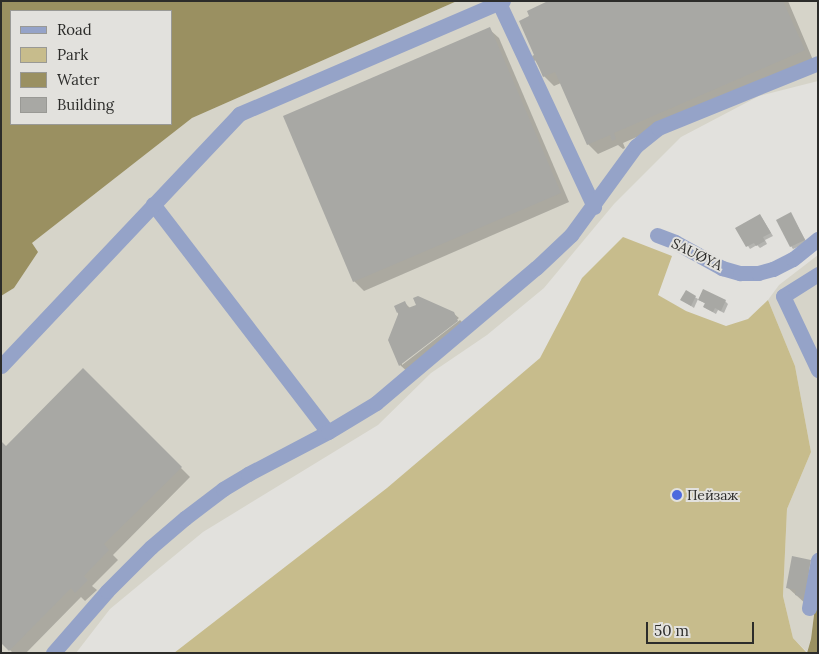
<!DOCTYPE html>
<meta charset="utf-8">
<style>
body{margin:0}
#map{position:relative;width:819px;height:654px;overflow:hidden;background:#e2e1dd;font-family:Lora,serif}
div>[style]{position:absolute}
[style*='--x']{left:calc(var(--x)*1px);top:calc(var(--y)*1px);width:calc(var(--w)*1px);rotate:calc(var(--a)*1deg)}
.built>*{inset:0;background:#d6d4c9}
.green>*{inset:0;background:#c7bc8c}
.water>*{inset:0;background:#9a9061}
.shadow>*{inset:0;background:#0003}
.building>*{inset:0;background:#a8a8a4}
.minor>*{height:15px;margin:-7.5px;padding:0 7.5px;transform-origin:7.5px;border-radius:7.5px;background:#95a3c8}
.dots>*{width:14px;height:14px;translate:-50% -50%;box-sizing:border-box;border:2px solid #e2e1dd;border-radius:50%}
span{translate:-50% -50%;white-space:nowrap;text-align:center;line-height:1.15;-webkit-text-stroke:4px #e2e1dd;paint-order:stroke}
.street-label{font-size:14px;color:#2c2c2a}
.poi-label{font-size:14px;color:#2c2c2a}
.left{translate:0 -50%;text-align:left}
.frame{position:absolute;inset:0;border:2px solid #2c2c2a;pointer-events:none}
.legend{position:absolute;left:10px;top:10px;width:162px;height:115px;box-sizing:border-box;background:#e2e1dd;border:1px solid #999995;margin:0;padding:6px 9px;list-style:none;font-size:15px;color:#2c2c2a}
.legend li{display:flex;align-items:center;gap:10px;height:25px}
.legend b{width:25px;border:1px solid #999995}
.scale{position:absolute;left:646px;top:622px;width:108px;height:22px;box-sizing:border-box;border:2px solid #2c2c2a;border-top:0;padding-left:6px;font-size:15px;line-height:18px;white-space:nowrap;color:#2c2c2a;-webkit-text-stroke:4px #e2e1dd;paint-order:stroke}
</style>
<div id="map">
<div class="built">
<i style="clip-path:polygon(457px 1px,818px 1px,818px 81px,759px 96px,681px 137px,614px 204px,544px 288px,487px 335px,431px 373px,378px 425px,203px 532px,110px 609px,76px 653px,1px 653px,1px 296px,14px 288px,32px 243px,192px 118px)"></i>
<i style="clip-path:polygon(818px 255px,818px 607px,815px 607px,811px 639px,807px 652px,793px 638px,783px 596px,787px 509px,811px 452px,795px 366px,768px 300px,779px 285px)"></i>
</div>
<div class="green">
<i style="clip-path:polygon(623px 237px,672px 256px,658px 295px,686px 311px,726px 326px,748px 319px,768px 300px,795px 366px,811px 452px,787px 509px,783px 596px,793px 638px,807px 653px,174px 653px,387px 488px,540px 358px,582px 278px)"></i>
</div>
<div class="water">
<i style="clip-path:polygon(evenodd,1px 1px,457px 1px,192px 118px,32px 243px,38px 252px,14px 288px,1px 296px,1px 1px,11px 11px,171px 11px,171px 124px,11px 124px,11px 11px)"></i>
<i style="clip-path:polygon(815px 607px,818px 607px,818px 653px,807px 653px,811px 639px)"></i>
</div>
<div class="shadow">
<i style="clip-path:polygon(552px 1px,788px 1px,813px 60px,623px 143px,625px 148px,623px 149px,618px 145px,598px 154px,588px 144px,561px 83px,554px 86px,544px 76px,535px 60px)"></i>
<i style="clip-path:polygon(489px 29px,499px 38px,569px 202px,364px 291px,354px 281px)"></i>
<i style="clip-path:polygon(791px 214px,807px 243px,793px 249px,791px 246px)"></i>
<i style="clip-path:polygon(762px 218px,773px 236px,765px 240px,767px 244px,760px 248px,757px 245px,750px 249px,737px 229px)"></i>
<i style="clip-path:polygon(686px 292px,698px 299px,694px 308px,682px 300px)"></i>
<i style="clip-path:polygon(699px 300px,725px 301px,728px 304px,724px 313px,718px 310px,716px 314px,707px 309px,704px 307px,706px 304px)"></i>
<i style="clip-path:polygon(405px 303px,411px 309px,453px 313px,459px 318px,402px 362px,402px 365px,460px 320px,463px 323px,410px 374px,400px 365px,398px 312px)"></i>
<i style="clip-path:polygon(83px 370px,190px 477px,113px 555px,118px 560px,92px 586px,97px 590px,85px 601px,81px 597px,26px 653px,13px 653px,1px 641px,6px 448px)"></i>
<i style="clip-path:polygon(810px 561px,806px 604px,787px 587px)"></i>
</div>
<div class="building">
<i style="clip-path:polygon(548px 1px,783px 1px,805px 50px,614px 133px,616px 139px,612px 141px,610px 135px,587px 145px,555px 72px,543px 77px,536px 60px,534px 61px,532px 56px,534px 55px,519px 21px,529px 16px,527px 11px)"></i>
<i style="clip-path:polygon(490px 27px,561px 193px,353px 282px,283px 116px)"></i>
<i style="clip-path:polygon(791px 212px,805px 240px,790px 247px,776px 220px)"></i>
<i style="clip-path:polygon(760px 214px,771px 233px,763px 237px,765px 241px,756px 246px,754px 243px,746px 247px,735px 228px)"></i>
<i style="clip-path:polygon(703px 289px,726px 300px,721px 311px,715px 308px,713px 312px,703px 307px,705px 303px,698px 300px)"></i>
<i style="clip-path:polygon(686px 290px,696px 296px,691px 306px,680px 300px)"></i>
<i style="clip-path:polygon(418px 296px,454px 312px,458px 321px,399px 366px,388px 340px,399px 312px,397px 313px,394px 306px,405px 301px,408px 308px,416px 305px,413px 298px)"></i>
<i style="clip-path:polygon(83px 368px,182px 467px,104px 544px,109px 550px,84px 576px,88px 580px,75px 593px,71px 588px,9px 651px,1px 643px,1px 441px,6px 446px)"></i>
<i style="clip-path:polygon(792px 556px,811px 560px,803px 597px,795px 595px,796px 590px,786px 588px)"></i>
</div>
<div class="minor">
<i style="--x:499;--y:3;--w:225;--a:65"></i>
<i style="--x:153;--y:204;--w:287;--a:52.5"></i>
<i style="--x:657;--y:235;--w:19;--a:21"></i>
<i style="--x:675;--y:242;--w:54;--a:29"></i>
<i style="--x:722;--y:268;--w:19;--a:16"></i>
<i style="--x:740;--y:273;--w:18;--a:0"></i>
<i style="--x:758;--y:273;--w:16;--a:-15"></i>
<i style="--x:773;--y:269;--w:22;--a:-27"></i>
<i style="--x:793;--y:259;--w:32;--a:-39"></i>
<i style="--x:818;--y:274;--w:41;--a:147.8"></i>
<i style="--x:783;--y:296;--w:82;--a:64.7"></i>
<i style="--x:1;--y:366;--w:347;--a:-46.6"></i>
<i style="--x:239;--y:114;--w:287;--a:-23.2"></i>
<i style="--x:809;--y:608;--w:49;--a:-79.4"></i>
<i style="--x:53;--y:653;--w:82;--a:-48.9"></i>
<i style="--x:107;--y:591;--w:62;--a:-45"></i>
<i style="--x:151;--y:547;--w:45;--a:-40.5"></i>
<i style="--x:185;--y:518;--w:48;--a:-37.3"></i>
<i style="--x:223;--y:489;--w:29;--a:-31"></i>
<i style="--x:248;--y:474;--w:90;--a:-27.7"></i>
<i style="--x:328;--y:432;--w:56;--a:-31.1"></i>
<i style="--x:376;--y:403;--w:209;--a:-40.2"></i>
<i style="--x:536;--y:268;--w:48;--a:-43.3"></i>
<i style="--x:571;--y:235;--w:110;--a:-53.9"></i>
<i style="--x:636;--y:146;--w:28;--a:-39"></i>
<i style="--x:658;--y:128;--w:173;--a:-22.1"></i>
</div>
<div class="dots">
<i style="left:677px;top:495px;background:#4d6ade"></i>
</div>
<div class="street-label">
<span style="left:697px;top:254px;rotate:26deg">SAUØYA</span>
</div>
<div class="poi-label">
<span class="left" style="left:687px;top:495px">Пейзаж</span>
</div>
<div class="frame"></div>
<ul class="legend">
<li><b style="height:6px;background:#95a3c8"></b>Road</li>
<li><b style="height:14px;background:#c7bc8c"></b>Park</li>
<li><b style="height:14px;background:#9a9061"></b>Water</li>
<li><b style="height:14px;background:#a8a8a4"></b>Building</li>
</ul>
<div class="scale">50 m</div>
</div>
